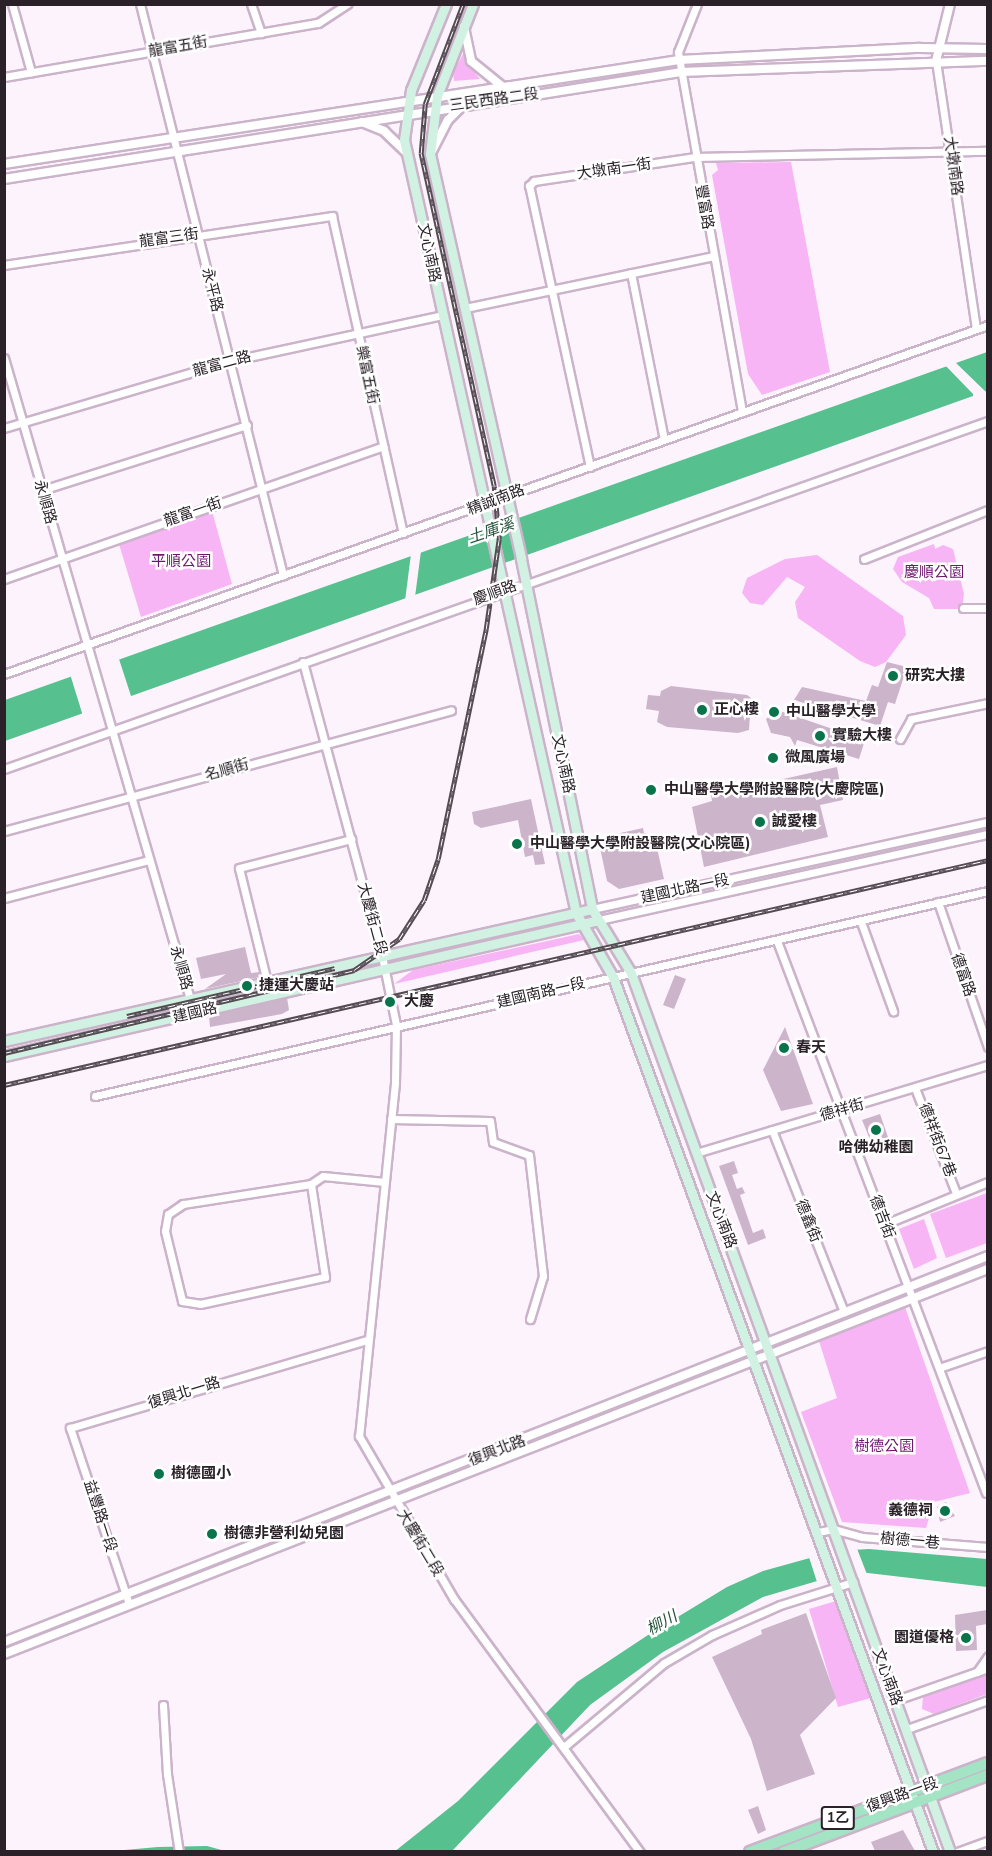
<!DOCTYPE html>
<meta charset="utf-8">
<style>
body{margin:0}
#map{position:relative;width:992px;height:1856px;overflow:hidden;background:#fdf3fd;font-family:"Nunito Sans","Noto Sans TC",sans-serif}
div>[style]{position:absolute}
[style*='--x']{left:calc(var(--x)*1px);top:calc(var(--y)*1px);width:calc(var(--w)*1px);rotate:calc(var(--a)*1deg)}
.green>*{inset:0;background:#f7b5f5}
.water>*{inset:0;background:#56c18e}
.pier>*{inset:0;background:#fdf3fd}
.building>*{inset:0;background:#ccb4cb}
.roads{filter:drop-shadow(2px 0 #cbb3ca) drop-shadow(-2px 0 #cbb3ca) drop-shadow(0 2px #cbb3ca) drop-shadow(0 -2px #cbb3ca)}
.minor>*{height:7px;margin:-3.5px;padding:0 3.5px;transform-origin:3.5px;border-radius:3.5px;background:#fff}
.tertiary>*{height:8px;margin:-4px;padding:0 4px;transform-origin:4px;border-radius:4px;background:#fff}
.secondary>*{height:9px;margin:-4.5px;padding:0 4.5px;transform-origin:4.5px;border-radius:4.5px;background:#d1f2e2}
.primary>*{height:10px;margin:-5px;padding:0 5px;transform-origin:5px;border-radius:5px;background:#a3e4c4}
.rail>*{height:4.5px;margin-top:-2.25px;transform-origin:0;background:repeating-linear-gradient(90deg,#fff 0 7px,#544b53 0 14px);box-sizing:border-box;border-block:2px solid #544b53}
.dots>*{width:16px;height:16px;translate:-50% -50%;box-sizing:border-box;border:3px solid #fff;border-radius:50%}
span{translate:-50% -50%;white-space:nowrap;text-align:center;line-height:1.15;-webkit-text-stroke:5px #fff;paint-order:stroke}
.shield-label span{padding:2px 4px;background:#fff;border:2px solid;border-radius:4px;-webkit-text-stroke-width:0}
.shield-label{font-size:14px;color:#2a2129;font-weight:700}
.street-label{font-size:15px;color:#2a2129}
.park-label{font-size:15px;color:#6d186e}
.poi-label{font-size:15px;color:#2a2129;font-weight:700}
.left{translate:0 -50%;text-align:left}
.right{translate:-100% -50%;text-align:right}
.water-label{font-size:16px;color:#24503a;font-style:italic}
.frame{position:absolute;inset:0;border:6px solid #2a2129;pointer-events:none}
</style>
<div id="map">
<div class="green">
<i style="clip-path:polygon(464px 52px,469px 65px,480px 79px,454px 81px,453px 73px)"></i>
<i style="clip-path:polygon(791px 162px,830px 372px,762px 395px,748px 374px,712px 175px,718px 170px,716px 163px)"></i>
<i style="clip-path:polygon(212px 511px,232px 584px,141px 617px,119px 544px)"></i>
<i style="clip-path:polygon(934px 544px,935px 549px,943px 545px,953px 549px,964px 594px,962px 609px,934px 609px,929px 598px,902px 582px,893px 569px,898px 557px)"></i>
<i style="clip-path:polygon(817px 555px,903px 616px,906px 635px,886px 662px,875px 667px,860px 661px,798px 618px,795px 602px,805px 587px,787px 577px,763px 605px,750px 603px,742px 593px,747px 578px,785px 559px)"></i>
<i style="clip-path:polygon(579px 934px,584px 940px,394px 984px,413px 970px)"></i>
<i style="clip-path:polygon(987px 1193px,987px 1243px,946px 1258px,930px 1214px)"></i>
<i style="clip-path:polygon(924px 1219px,937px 1258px,914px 1269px,899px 1229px)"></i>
<i style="clip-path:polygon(905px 1307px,970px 1493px,934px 1502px,926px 1528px,842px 1522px,801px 1412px,837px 1398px,819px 1341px)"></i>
<i style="clip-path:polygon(836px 1601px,871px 1698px,838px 1707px,809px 1609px)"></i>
<i style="clip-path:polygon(987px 1674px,987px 1694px,934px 1714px,922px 1709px,923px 1696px)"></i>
</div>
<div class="water">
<i style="clip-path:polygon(987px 352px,987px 391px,5px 741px,5px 700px)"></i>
<i style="clip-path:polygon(869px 1549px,987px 1559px,987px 1587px,851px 1571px,763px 1597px,663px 1652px,590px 1705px,453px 1850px,394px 1852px,458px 1801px,577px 1682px,648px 1635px,727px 1587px,763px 1571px,835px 1551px)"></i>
<i style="clip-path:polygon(207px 1846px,225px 1851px,102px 1852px,158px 1847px)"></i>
</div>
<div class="pier">
<i style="clip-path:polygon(954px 360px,954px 361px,988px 394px,973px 400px,973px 394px,944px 364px)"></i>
<i style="clip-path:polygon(421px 551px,415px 597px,405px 601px,411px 554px)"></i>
<i style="clip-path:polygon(118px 656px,132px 699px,83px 716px,70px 674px)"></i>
<i style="clip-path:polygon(856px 1546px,868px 1577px,851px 1574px,817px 1582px,808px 1554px)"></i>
</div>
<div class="building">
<i style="clip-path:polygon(887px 662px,907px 667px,895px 704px,888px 702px,880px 726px,794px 700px,802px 687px,866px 701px,872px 685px,878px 687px)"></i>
<i style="clip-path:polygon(671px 686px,747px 695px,751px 698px,749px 730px,738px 733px,667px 727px,657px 722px,659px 711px,646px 709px,648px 695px,660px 696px,661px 691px)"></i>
<i style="clip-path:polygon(777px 710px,865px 740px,859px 759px,797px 740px,795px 746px,790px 737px,771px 733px,766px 719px)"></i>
<i style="clip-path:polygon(837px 767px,843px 800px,820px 805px,828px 837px,704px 867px,692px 807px,712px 801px,711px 795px)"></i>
<i style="clip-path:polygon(531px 799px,545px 864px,535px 865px,533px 855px,525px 857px,518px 820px,481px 828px,474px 824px,472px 812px)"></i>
<i style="clip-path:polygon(643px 828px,644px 833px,654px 835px,664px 879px,619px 889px,607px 881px,598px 838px)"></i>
<i style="clip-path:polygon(245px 947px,251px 973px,259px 972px,260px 977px,205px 989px,226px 974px,201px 979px,196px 958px)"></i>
<i style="clip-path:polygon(675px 975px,686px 979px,674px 1009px,663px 1005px)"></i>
<i style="clip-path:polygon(287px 998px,289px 1010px,282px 1014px,210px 1027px,209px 1016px)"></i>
<i style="clip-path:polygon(785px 1027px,813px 1104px,781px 1111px,763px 1070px)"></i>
<i style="clip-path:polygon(880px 1114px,889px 1140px,873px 1147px,862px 1120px)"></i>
<i style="clip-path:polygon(734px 1161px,738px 1173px,732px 1175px,737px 1189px,742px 1187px,745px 1193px,740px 1195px,753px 1233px,763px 1229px,766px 1238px,748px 1245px,719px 1166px)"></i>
<i style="clip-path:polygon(946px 1502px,955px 1516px,940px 1522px,937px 1507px)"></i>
<i style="clip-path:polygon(987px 1610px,987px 1624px,976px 1626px,977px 1650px,956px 1651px,955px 1615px)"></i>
<i style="clip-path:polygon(806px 1613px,836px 1698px,800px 1735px,815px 1774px,767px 1791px,751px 1739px,712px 1657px,762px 1634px,761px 1630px)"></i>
<i style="clip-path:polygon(758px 1806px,766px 1830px,758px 1834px,748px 1810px)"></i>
<i style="clip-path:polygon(903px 1830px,915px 1851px,875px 1851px,871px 1842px)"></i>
</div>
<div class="roads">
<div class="minor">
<i style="--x:12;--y:4;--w:71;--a:74.4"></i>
<i style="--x:140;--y:4;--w:589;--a:75.94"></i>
<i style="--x:251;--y:4;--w:31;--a:71"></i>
<i style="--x:697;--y:4;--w:52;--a:111.6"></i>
<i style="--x:678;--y:52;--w:366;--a:79.9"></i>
<i style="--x:936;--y:61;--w:271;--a:81.5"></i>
<i style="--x:4;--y:77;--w:319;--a:-9.8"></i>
<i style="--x:318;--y:23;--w:35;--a:-33"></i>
<i style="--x:4;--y:265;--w:332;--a:-8.5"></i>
<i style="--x:332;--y:216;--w:325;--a:77.4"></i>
<i style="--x:631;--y:273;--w:169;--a:78.8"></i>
<i style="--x:465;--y:308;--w:253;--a:-11.8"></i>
<i style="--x:4;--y:358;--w:667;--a:73.82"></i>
<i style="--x:4;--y:428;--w:236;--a:-16.5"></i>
<i style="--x:230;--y:361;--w:217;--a:-12.2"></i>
<i style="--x:590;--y:467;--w:288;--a:-102.2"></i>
<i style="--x:529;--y:186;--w:7;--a:-45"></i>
<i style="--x:534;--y:181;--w:163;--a:-8.5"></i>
<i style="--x:695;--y:157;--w:293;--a:-1.2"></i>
<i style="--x:42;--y:490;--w:215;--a:-17.6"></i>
<i style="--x:864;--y:559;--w:133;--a:-21.6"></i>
<i style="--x:4;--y:579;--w:402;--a:-19.3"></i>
<i style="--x:963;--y:608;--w:25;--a:0"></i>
<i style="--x:303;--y:662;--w:304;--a:75"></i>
<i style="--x:382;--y:956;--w:70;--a:78.5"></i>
<i style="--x:396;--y:1025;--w:58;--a:91"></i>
<i style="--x:395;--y:1083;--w:355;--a:95.8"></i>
<i style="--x:359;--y:1436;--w:189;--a:59.8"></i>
<i style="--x:454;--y:1599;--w:314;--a:53.7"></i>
<i style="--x:4;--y:674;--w:1044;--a:-19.53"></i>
<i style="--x:900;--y:739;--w:23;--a:-61"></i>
<i style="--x:911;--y:719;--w:79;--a:-11.7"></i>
<i style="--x:4;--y:769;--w:1044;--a:-19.48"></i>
<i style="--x:4;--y:831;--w:463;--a:-15.1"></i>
<i style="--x:4;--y:898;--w:150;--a:-14.7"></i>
<i style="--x:938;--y:902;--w:153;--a:71"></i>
<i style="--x:592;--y:909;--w:405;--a:-12.4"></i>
<i style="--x:599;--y:920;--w:398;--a:-12.5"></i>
<i style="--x:861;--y:922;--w:95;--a:70.2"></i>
<i style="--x:777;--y:941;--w:590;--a:69.26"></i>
<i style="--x:267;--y:982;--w:117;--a:-103.8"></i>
<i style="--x:239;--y:868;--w:116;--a:-14.5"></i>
<i style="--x:915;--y:1088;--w:113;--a:68.7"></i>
<i style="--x:95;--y:1096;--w:916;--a:-12.93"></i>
<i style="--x:391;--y:1119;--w:99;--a:1.2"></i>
<i style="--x:490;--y:1121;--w:21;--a:82"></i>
<i style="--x:493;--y:1142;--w:38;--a:20"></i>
<i style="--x:529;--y:1155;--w:122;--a:83.4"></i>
<i style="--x:543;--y:1276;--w:45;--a:106.8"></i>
<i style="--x:772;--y:1130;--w:196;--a:68.4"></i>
<i style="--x:696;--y:1153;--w:305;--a:-16.8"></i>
<i style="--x:311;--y:1184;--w:130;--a:171.1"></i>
<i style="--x:183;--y:1204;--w:18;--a:146"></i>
<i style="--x:168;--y:1214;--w:17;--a:100"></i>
<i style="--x:165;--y:1231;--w:72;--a:76.3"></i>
<i style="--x:182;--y:1301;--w:18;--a:9"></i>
<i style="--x:200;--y:1304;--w:128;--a:-12.2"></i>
<i style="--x:325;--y:1277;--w:94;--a:-98.6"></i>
<i style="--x:311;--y:1184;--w:14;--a:-34"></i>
<i style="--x:323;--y:1176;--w:62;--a:5.5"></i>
<i style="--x:885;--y:1224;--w:111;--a:-22.2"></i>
<i style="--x:939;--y:1368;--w:52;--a:-19.1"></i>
<i style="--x:818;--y:1532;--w:15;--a:-11"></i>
<i style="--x:833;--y:1529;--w:30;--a:15"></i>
<i style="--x:862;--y:1537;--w:126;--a:4.5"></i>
<i style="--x:129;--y:1604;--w:186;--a:-108.5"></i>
<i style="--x:70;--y:1428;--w:310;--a:-16.5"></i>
<i style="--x:977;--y:1672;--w:19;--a:-55"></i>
<i style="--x:896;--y:1700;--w:97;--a:-19.2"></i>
<i style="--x:163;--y:1705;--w:69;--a:86.7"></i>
<i style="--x:167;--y:1774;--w:79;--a:81.3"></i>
<i style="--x:907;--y:1729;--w:86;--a:-19.7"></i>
<i style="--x:565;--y:1746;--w:129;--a:-40"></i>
<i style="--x:664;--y:1663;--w:56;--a:-30.3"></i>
<i style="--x:712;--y:1635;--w:74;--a:-23.8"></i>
<i style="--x:780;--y:1605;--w:77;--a:-17.5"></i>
<i style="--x:957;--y:1852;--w:33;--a:-20"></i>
</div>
<div class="tertiary">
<i style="--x:464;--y:27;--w:35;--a:78"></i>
<i style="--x:471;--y:61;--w:41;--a:39.1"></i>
<i style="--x:936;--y:61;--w:59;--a:-76.2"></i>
<i style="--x:362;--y:122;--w:24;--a:22"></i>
<i style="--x:384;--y:131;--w:32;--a:44"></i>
<i style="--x:432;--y:151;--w:35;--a:-63"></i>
<i style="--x:448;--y:120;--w:21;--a:-45"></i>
<i style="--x:4;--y:164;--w:683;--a:-8.76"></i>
<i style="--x:679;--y:60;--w:241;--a:-2.9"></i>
<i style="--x:920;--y:48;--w:68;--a:0.8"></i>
<i style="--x:4;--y:179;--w:685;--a:-8.98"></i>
<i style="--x:681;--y:72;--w:307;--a:-2.1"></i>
<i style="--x:4;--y:1642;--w:1057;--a:-21.42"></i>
<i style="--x:4;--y:1654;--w:1057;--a:-21.37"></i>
</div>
<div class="secondary">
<i style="--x:446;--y:4;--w:93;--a:112.1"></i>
<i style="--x:411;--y:90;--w:50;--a:98"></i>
<i style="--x:404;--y:140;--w:792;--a:77.46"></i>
<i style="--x:576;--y:913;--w:74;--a:60"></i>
<i style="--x:613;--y:977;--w:932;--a:69.91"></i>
<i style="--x:473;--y:4;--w:99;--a:111.4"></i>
<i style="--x:437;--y:96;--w:58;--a:96.9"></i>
<i style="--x:430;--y:154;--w:415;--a:77.3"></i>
<i style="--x:521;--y:559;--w:357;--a:78.5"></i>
<i style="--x:592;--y:909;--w:75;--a:58.6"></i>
<i style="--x:631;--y:973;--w:935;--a:70.05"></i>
<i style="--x:4;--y:1041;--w:603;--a:-12.65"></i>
<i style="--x:4;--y:1056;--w:610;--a:-12.88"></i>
</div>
<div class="primary">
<i style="--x:750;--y:1852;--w:254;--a:-20.5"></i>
<i style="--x:784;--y:1852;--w:218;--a:-20.7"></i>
</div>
</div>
<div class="rail">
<i style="--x:127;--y:1016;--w:213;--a:-13"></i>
<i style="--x:4;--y:1053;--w:360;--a:-13.3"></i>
<i style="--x:354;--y:970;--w:55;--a:-34.6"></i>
<i style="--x:399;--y:939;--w:46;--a:-57.3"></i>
<i style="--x:424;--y:900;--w:43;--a:-71.1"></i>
<i style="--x:438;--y:859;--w:235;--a:-78.2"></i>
<i style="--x:486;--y:629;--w:91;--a:-81.8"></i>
<i style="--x:499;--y:539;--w:53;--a:-95.4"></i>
<i style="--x:494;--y:486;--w:341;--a:-102.4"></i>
<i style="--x:421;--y:153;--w:49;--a:-85.3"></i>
<i style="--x:425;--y:104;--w:107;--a:-69.2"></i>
<i style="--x:4;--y:1085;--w:1009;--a:-12.88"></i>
</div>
<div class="dots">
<i style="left:893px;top:676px;background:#09734b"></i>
<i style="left:702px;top:710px;background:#09734b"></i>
<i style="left:774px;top:712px;background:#09734b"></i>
<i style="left:820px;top:736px;background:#09734b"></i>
<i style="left:773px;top:758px;background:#09734b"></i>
<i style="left:651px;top:790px;background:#09734b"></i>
<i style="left:760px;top:822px;background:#09734b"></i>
<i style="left:517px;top:844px;background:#09734b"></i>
<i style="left:247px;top:986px;background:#09734b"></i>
<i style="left:390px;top:1002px;background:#09734b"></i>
<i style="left:784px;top:1048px;background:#09734b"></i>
<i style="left:876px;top:1130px;background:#09734b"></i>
<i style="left:159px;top:1474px;background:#09734b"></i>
<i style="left:945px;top:1511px;background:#09734b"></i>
<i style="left:212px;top:1534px;background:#09734b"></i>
<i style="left:966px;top:1638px;background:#09734b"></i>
</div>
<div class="shield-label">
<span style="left:838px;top:1818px">1乙</span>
</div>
<div class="street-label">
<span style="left:178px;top:47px;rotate:-10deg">龍富五街</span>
<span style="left:494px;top:100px;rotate:-8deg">三民西路二段</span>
<span style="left:953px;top:166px;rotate:82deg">大墩南路</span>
<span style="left:614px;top:169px;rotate:-8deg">大墩南一街</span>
<span style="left:704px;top:207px;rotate:80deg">豐富路</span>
<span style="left:169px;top:238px;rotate:-8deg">龍富三街</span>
<span style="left:429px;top:253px;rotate:78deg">文心南路</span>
<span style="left:212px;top:290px;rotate:76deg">永平路</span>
<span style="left:222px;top:364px;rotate:-15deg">龍富二路</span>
<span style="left:367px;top:375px;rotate:78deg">樂富五街</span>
<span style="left:496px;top:500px;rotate:-21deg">精誠南路</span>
<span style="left:45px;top:502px;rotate:74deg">永順路</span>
<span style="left:193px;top:512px;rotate:-19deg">龍富一街</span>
<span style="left:495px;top:593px;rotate:-20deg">慶順路</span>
<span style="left:563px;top:764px;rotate:78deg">文心南路</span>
<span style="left:227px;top:770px;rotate:-15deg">名順街</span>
<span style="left:685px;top:889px;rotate:-12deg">建國北路一段</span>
<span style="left:372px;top:919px;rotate:75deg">大慶街二段</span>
<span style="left:181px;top:968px;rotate:74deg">永順路</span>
<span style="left:963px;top:975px;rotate:71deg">德富路</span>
<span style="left:541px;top:993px;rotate:-13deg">建國南路一段</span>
<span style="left:195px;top:1013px;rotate:-13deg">建國路</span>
<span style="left:842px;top:1110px;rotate:-16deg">德祥街</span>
<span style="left:937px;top:1140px;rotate:69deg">德祥街67巷</span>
<span style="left:882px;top:1217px;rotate:69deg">德吉街</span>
<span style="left:721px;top:1220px;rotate:69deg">文心南路</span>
<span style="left:808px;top:1221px;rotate:68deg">德鑫街</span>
<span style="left:184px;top:1393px;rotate:-17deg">復興北一路</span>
<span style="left:497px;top:1451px;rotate:-21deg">復興北路</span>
<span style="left:100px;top:1516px;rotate:72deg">益豐路一段</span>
<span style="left:910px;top:1541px;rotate:5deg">樹德一巷</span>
<span style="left:420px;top:1543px;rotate:59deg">大慶街二段</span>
<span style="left:887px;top:1677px;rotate:70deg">文心南路</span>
<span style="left:902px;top:1795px;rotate:-20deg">復興路一段</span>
</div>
<div class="park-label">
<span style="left:181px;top:562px">平順公園</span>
<span style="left:934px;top:573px">慶順公園</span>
<span style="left:884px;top:1447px">樹德公園</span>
</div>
<div class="poi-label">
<span class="left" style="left:905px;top:676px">研究大摟</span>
<span class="left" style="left:714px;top:710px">正心樓</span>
<span class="left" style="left:786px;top:712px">中山醫學大學</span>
<span class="left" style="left:832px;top:736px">實驗大樓</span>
<span class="left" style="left:785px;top:758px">微風廣場</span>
<span class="left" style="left:664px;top:790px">中山醫學大學附設醫院(大慶院區)</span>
<span class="left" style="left:772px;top:822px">誠愛樓</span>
<span class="left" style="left:530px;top:844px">中山醫學大學附設醫院(文心院區)</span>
<span class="left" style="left:259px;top:986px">捷運大慶站</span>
<span class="left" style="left:404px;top:1002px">大慶</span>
<span class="left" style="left:796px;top:1048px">春天</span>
<span style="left:876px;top:1148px">哈佛幼稚園</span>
<span class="left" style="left:171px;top:1474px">樹德國小</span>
<span class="right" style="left:933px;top:1511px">義德祠</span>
<span class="left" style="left:224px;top:1534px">樹德非營利幼兒園</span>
<span class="right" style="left:954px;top:1638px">園道優格</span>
</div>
<div class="water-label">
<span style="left:491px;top:531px;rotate:-19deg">土庫溪</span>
<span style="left:662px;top:1623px;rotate:-29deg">柳川</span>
</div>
<div class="frame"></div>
</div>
